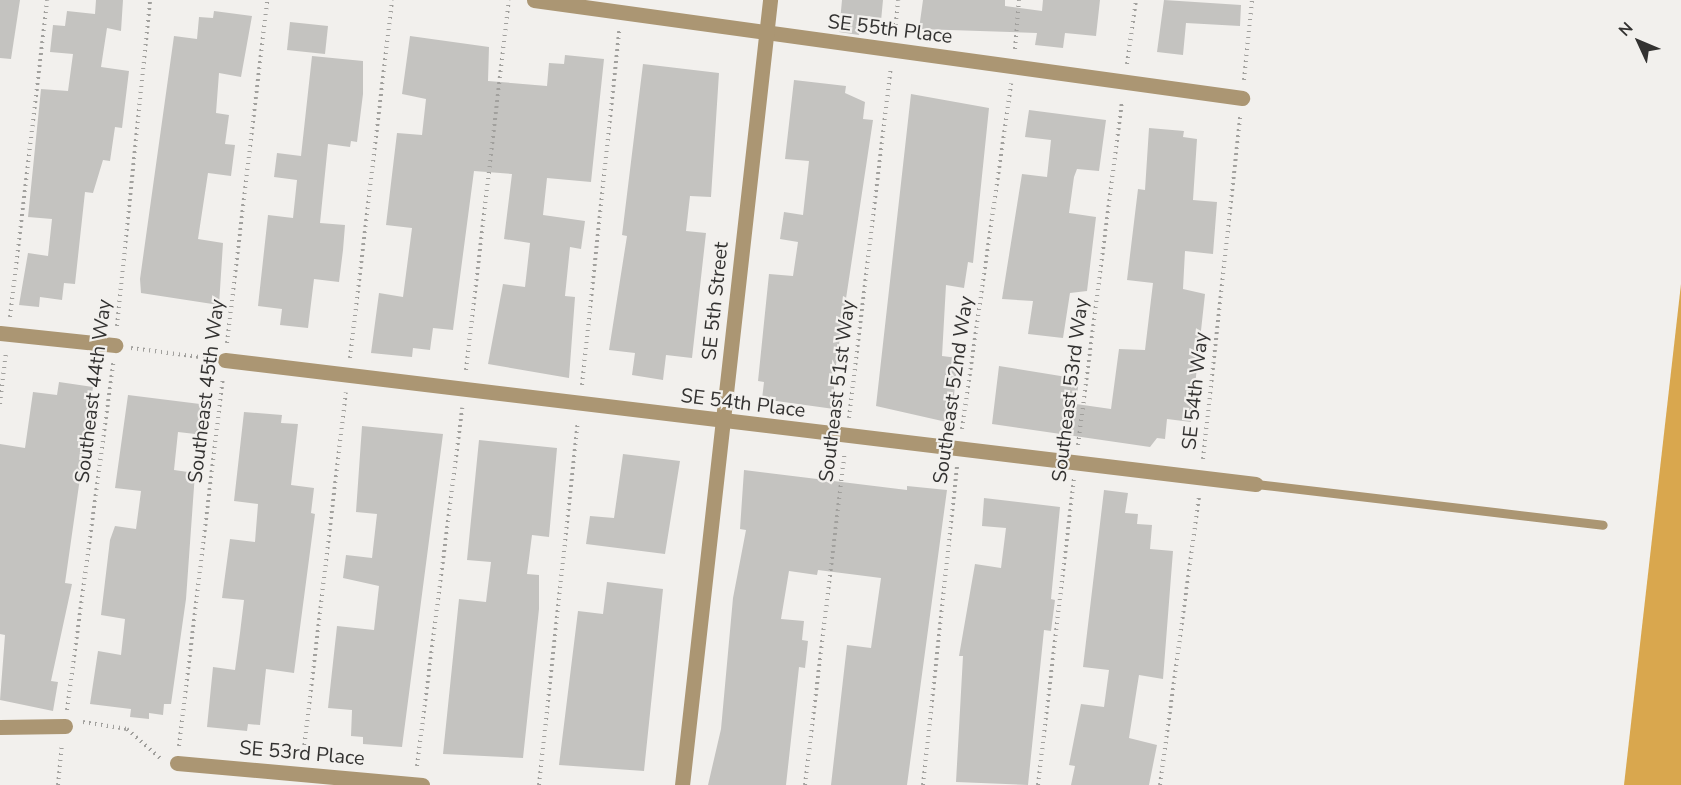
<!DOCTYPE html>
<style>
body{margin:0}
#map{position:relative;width:1681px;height:785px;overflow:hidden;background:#f2f0ed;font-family:"Nunito Sans",sans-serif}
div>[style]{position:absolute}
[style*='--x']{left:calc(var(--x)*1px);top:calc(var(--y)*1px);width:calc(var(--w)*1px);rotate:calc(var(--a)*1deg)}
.water>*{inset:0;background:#d9a74e}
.building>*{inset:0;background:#c4c3c0}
.path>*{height:4px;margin-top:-2px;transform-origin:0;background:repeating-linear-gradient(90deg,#a1a09d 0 1.5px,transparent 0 6px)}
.lane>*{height:9px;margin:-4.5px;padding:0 4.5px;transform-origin:4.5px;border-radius:4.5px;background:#ab9673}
.street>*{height:15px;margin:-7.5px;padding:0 7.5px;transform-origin:7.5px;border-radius:7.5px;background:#ab9673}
span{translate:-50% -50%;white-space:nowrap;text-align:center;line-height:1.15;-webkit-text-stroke:4.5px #f2f0ed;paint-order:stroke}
.street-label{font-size:20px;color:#333231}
.north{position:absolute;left:1609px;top:12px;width:60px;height:60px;-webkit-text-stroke:4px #f2f0ed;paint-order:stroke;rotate:314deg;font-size:16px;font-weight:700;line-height:24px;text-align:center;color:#333231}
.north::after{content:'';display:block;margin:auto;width:21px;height:27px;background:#333231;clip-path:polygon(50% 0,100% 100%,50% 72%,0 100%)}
</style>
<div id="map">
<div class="water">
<i style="clip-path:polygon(1681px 284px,1681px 785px,1624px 785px)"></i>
</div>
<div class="building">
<i style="clip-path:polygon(0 0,20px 0,11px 59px,0 58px)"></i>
<i style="clip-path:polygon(96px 0,123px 0,121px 31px,107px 28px,101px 67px,129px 71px,122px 128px,115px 127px,110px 161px,103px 160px,93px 193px,85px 192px,75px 284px,64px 283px,62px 300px,40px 297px,39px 307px,19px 305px,28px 253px,48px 256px,52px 219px,28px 217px,41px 89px,68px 91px,73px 54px,50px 52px,53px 25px,65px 26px,67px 11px,95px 14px)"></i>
<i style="clip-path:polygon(842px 0,883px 0,881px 21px,861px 19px,859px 35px,839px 32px)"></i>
<i style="clip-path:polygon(923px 0,1005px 0,1005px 6px,1042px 11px,1043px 0,1100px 0,1096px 36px,1065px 33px,1063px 48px,1035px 45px,1037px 33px,919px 29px)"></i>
<i style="clip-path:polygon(1164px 0,1241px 5px,1240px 26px,1186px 23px,1183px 55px,1157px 52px)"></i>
<i style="clip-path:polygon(214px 11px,252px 16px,241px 77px,219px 73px,216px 113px,229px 115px,225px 144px,235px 145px,231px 176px,208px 173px,198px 239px,223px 243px,219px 305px,141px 293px,140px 279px,174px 36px,197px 39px,199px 17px,213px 18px)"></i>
<i style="clip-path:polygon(290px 22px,328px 26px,325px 54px,287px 50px)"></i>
<i style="clip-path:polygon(410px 36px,489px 47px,488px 81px,547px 86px,549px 63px,564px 64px,565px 55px,604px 59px,591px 182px,547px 178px,543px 215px,585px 221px,581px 249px,570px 247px,565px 296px,575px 297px,569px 378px,488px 364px,503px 284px,525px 287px,530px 243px,504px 239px,512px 174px,474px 171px,453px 330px,433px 328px,430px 350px,413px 348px,412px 357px,371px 353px,379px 293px,403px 297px,412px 228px,386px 225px,397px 133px,422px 135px,426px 99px,402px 94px)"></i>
<i style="clip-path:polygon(312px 56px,363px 61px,363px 94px,357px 142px,351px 141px,350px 147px,328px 144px,320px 223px,345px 225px,343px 250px,339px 282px,314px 279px,308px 328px,280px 325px,282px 309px,258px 306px,268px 215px,293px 218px,297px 180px,274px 177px,277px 153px,301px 156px)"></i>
<i style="clip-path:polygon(643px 64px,719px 73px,711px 197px,690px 196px,686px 231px,706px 233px,692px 358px,666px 355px,663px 380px,632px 375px,635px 353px,609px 350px,627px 236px,622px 235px)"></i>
<i style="clip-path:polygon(794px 80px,846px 86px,845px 93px,865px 102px,863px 119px,873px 120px,834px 378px,834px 409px,762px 399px,764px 382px,758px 381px,769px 274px,793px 276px,798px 242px,780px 239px,784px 212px,803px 215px,809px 161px,785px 159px)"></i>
<i style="clip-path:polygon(911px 94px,989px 108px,973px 263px,968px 262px,964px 288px,946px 285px,942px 356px,958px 358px,951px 423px,876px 406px)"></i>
<i style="clip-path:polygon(1029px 110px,1106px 120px,1099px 171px,1077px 169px,1074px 177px,1069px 213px,1096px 217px,1087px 291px,1070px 293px,1063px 338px,1028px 334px,1033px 301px,1002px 299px,1022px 174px,1047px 177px,1051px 140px,1025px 137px)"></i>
<i style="clip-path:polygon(1149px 128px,1184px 131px,1183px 137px,1197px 139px,1193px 200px,1217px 202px,1213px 254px,1185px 251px,1183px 289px,1205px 294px,1191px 422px,1167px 419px,1165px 439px,1157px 438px,1150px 447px,992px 424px,999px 366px,1079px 379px,1076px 404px,1111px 409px,1119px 349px,1145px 350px,1153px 283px,1127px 280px,1138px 189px,1145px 190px)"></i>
<i style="clip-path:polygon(59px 382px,93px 387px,65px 583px,72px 584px,51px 681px,58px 682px,53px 711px,0 700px,5px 635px,0 634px,0 444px,25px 448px,33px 392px,57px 395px)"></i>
<i style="clip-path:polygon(128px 395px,208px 405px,204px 435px,178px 432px,174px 470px,195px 473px,186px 599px,171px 704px,164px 704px,163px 715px,149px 713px,149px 719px,130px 717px,131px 709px,90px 704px,98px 651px,121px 655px,125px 619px,101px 615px,110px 540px,115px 526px,136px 529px,141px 491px,115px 488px)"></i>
<i style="clip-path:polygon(244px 412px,282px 415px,281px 423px,298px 424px,291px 485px,314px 488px,311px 513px,315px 514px,294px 673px,266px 669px,260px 725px,248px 724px,247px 731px,207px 727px,213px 667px,235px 670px,240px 633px,244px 600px,222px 598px,230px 539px,255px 542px,258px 504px,234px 501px)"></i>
<i style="clip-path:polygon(362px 426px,443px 434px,402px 747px,363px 744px,363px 737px,351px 736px,352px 710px,328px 708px,337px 626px,374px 630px,379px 586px,343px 578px,346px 555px,372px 558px,377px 514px,356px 512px)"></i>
<i style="clip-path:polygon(479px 440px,557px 448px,549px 537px,532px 535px,527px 574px,539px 575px,539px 609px,523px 758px,443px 754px,459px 599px,486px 602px,491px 562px,467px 560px)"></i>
<i style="clip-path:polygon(623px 454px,680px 461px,665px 554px,586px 544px,590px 516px,614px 518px)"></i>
<i style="clip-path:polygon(744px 470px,907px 490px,907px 486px,947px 490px,907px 785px,831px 785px,847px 645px,871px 648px,881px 578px,818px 570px,817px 575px,789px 571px,781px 619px,804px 621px,802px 640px,808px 641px,805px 668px,799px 667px,786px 785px,708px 785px,721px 729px,733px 598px,746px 530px,740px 529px)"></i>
<i style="clip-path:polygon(1104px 490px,1128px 493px,1125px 513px,1138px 514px,1137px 524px,1152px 525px,1150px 549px,1173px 551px,1163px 679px,1139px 675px,1129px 738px,1157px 745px,1149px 785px,1071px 785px,1075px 766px,1069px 765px,1081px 704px,1104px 707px,1109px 670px,1083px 667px)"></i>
<i style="clip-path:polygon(984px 498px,1060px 507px,1051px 599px,1055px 600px,1051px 631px,1044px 630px,1028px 785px,956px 782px,963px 656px,959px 656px,975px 564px,1001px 568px,1006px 528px,982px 526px)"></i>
<i style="clip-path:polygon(607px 582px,663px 589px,644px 771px,559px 765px,578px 611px,603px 614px)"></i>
</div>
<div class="path">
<i style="--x:895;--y:31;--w:31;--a:-84"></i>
<i style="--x:1015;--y:49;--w:49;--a:-85.3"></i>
<i style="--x:1127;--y:64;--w:65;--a:-82"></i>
<i style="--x:1244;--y:80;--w:80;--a:-84.3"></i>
<i style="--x:10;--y:317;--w:319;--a:-83.3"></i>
<i style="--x:117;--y:326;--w:328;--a:-84.2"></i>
<i style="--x:227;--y:343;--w:345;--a:-83.3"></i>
<i style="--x:131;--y:348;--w:77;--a:7.5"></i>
<i style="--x:350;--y:358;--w:360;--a:-83.3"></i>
<i style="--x:466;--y:370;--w:372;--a:-83.4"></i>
<i style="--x:582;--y:385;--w:356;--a:-84"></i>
<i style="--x:0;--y:404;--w:53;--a:-83.5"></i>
<i style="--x:849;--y:418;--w:353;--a:-83.2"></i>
<i style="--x:962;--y:429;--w:349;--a:-81.9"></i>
<i style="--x:1078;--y:445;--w:347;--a:-82.7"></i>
<i style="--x:1203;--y:459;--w:344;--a:-83.8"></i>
<i style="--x:67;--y:710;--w:350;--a:-82.4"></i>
<i style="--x:83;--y:722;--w:45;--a:9"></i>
<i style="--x:127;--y:729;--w:45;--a:41.4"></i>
<i style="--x:179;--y:746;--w:371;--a:-83.2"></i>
<i style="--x:303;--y:757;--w:367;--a:-83.3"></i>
<i style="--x:417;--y:766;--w:361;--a:-82.8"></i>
<i style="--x:58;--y:785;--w:41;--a:-84.4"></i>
<i style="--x:539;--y:785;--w:365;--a:-83.9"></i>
<i style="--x:805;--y:785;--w:335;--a:-83.2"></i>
<i style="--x:923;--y:785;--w:320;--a:-83.9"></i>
<i style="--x:1038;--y:785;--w:308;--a:-83.3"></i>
<i style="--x:1160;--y:785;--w:292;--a:-82.3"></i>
</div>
<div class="lane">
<i style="--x:1256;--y:484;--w:349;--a:6.7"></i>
</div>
<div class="street">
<i style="--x:534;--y:0;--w:715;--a:7.88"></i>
<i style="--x:0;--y:333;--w:116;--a:6"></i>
<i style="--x:225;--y:360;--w:1038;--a:6.86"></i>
<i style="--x:0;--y:727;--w:65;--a:-0.9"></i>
<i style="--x:177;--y:763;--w:246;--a:5.1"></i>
<i style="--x:682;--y:785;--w:790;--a:-83.6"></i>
</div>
<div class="street-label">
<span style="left:890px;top:29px;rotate:7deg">SE 55th Place</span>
<span style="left:715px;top:301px;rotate:-84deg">SE 5th Street</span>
<span style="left:953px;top:390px;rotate:-82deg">Southeast 52nd Way</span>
<span style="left:1070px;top:390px;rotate:-83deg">Southeast 53rd Way</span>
<span style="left:93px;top:391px;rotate:-83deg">Southeast 44th Way</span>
<span style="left:206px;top:391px;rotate:-83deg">Southeast 45th Way</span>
<span style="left:837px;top:391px;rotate:-83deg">Southeast 51st Way</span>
<span style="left:1195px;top:391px;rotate:-84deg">SE 54th Way</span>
<span style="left:743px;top:403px;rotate:7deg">SE 54th Place</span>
<span style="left:302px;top:753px;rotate:5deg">SE 53rd Place</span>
</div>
<div class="north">N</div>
</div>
